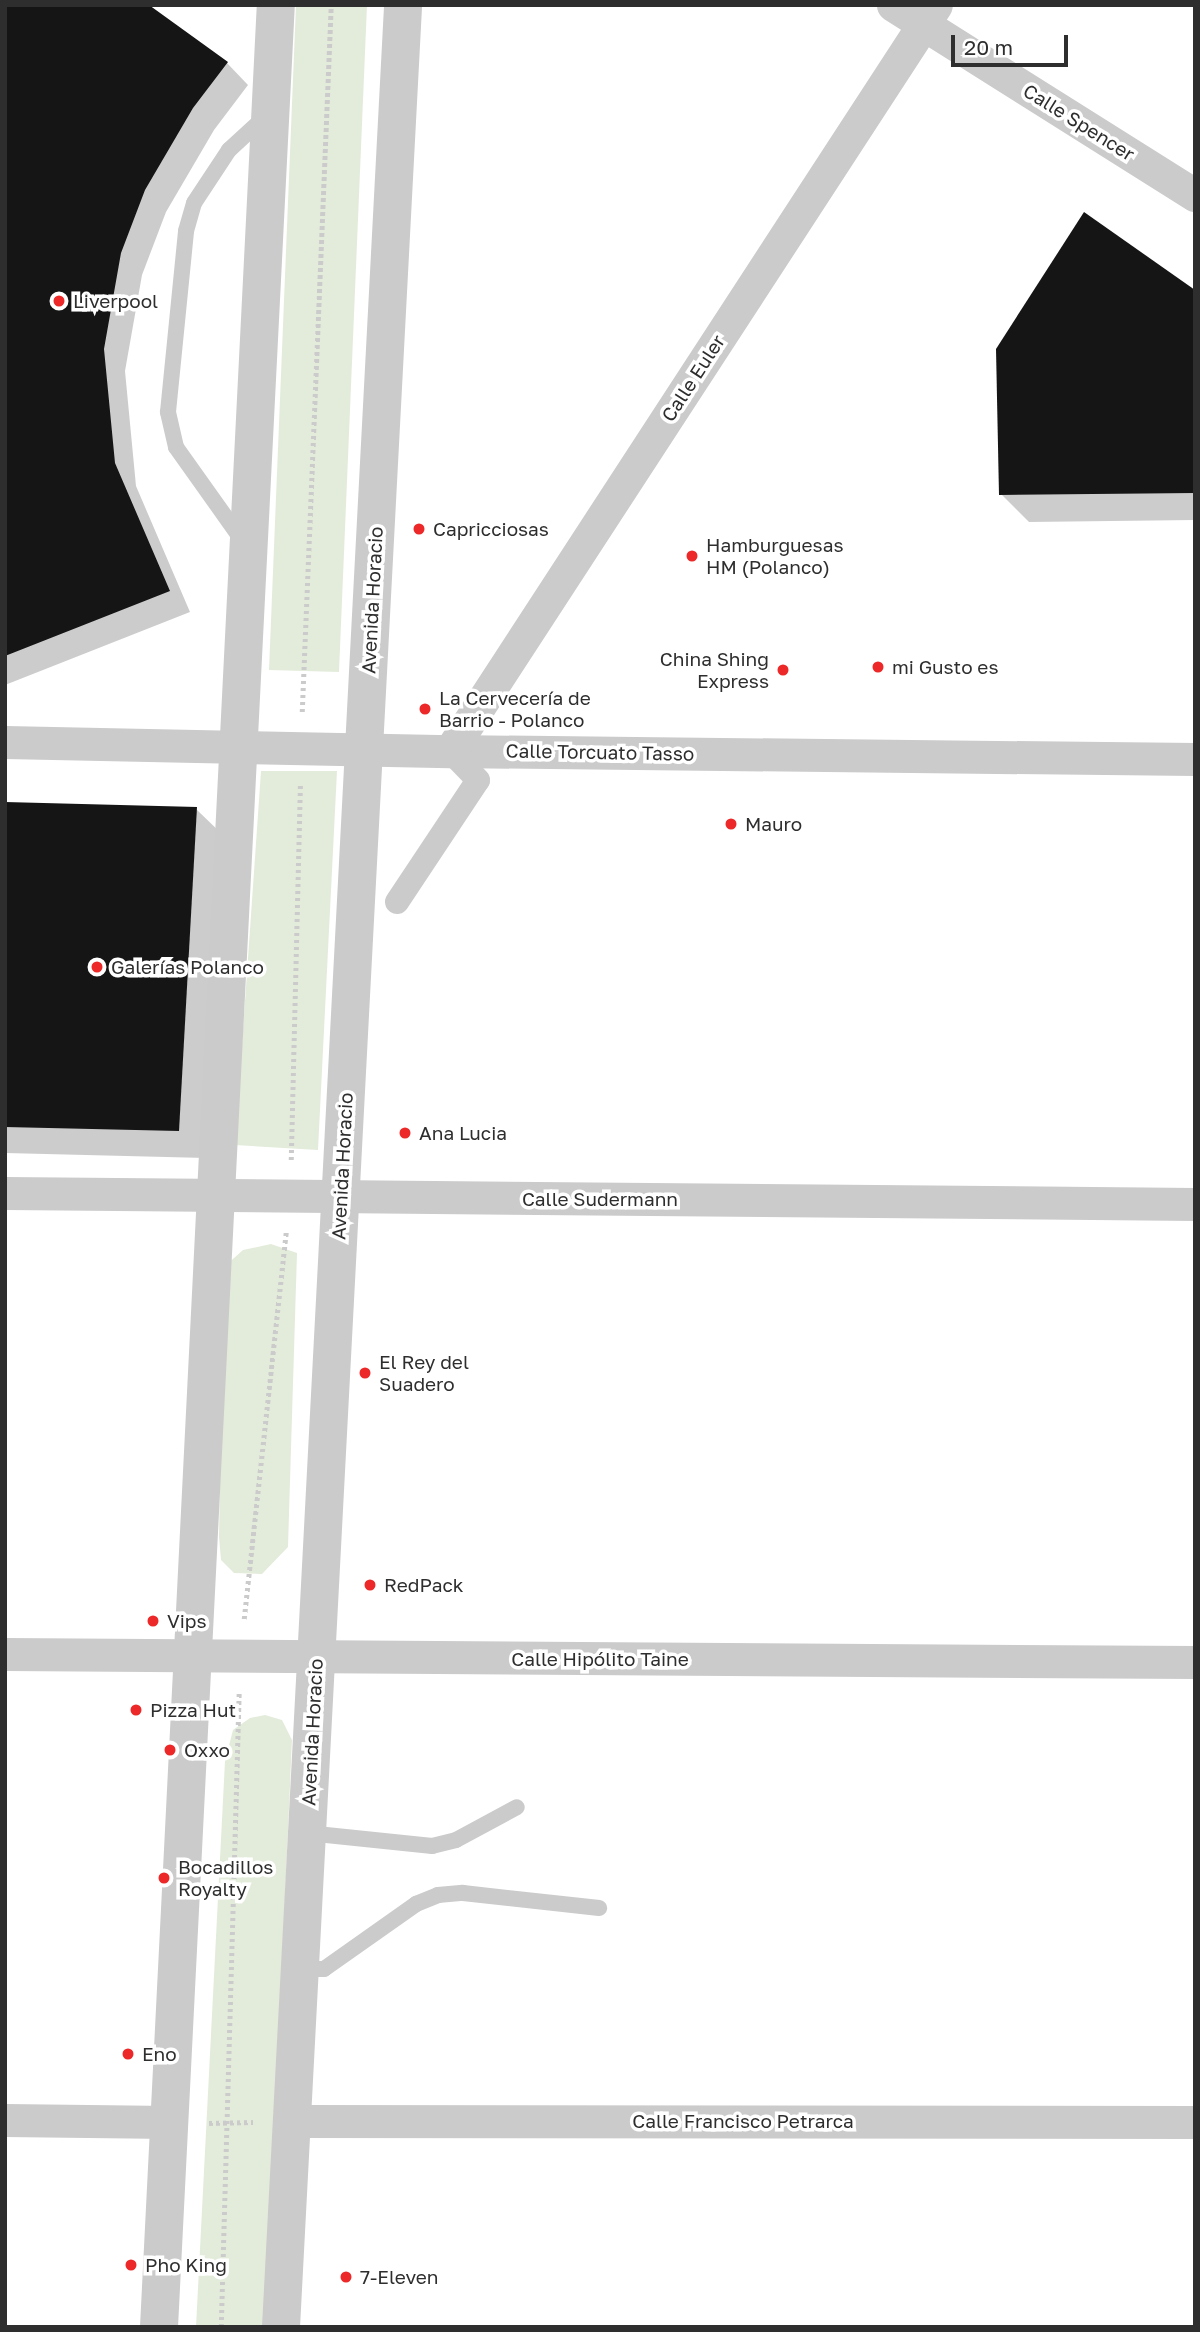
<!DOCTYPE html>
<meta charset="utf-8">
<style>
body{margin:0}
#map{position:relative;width:1200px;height:2332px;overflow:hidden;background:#fff;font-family:"Golos Text",sans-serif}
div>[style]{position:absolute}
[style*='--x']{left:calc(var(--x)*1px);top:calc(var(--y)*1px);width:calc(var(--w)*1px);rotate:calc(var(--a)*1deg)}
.green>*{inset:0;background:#e3ecdb}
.shadow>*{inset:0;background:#0003}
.building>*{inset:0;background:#151515}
.path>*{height:4.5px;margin-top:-2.25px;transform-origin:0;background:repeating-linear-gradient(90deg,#cbcbcb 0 3.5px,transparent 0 7px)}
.service>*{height:16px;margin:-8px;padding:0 8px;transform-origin:8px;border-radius:8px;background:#cbcbcb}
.pedestrian>*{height:24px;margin:-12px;padding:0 12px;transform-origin:12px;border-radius:12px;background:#cbcbcb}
.minor>*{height:33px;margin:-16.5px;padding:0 16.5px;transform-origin:16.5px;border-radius:16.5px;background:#cbcbcb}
.tertiary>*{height:38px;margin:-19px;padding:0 19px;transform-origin:19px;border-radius:19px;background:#cbcbcb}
.dots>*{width:19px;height:19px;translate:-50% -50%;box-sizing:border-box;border:4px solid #fff;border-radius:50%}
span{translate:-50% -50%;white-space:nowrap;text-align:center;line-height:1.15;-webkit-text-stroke:7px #fff;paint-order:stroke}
.street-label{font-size:19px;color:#2e2e2e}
.poi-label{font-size:19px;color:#2e2e2e}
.left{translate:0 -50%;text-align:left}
.right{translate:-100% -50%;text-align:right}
.frame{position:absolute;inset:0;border:7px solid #2e2e2e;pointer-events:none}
.scale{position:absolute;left:951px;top:35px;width:117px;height:32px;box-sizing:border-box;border:4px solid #2e2e2e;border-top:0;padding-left:9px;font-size:21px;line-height:24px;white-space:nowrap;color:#2e2e2e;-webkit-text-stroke:5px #fff;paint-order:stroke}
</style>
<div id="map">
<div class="green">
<i style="clip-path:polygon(296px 5px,367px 5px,339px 672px,269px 670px)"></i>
<i style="clip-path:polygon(261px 771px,337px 771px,318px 1150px,235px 1145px)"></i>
<i style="clip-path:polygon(271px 1244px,297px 1253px,288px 1547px,262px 1574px,234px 1573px,221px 1560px,219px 1537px,224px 1267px,243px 1250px)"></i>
<i style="clip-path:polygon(265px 1715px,282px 1720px,292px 1740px,266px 2327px,196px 2327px,225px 1761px,233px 1730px,250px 1718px)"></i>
</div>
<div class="shadow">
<i style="clip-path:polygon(5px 5px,227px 63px,248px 85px,214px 130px,166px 212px,142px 275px,125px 371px,136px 486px,190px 612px,5px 685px)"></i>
<i style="clip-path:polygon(1195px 292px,1195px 520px,1029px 522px,1001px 494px)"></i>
<i style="clip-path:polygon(5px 804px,196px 809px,224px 836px,206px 1158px,5px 1153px)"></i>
</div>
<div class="building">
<i style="clip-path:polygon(5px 5px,149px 5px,228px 62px,193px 108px,145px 190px,121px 253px,104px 349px,115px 463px,170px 591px,5px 656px)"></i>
<i style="clip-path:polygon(1084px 212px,1195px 290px,1195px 493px,999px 495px,996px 349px)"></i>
<i style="clip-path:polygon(5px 802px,197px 807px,179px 1131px,5px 1127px)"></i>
</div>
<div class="path">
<i style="--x:302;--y:712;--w:708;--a:-87.65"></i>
<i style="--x:291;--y:1160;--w:376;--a:-88.6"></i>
<i style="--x:244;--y:1619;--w:390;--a:-83.8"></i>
<i style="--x:209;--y:2123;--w:44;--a:-1.3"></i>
<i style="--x:221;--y:2327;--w:636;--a:-88.38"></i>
</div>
<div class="service">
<i style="--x:242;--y:540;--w:114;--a:-125.4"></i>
<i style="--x:176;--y:447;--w:36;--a:-103"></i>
<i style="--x:168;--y:412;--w:182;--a:-84.3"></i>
<i style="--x:186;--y:231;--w:29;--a:-74"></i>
<i style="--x:194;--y:203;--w:64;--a:-56.6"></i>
<i style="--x:229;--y:150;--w:50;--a:-42.6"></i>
<i style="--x:307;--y:1833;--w:126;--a:5.9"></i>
<i style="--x:432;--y:1846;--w:25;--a:-14"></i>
<i style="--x:456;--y:1840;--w:69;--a:-28.4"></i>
<i style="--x:300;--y:1969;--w:24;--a:0"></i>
<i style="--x:324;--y:1969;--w:113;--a:-35.2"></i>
<i style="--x:416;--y:1904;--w:24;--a:-22"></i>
<i style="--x:438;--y:1895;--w:25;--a:-5"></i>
<i style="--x:463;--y:1893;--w:137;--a:6.3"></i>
</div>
<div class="pedestrian">
<i style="--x:397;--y:902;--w:146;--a:-56.4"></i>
<i style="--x:478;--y:780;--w:40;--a:-134"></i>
</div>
<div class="minor">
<i style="--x:893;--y:5;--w:357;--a:32.2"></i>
<i style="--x:5;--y:742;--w:445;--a:1.2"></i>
<i style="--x:450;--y:751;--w:745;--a:0.62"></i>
<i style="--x:450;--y:751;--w:890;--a:-56.92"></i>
<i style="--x:5;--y:1193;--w:1190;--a:0.53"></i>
<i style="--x:5;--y:1654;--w:1190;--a:0.39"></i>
<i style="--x:5;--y:2120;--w:165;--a:0.7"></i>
<i style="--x:292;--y:2121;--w:903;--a:0.06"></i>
</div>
<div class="tertiary">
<i style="--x:159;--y:2327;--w:2325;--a:-87.12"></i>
<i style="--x:281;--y:2327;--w:2325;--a:-86.99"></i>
</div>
<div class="dots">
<i style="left:59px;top:301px;background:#ec2928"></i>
<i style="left:419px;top:529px;background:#ec2928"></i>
<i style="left:692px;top:556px;background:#ec2928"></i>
<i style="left:878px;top:667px;background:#ec2928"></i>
<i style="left:783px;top:670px;background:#ec2928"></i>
<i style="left:425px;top:709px;background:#ec2928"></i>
<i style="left:731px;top:824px;background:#ec2928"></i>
<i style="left:97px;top:967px;background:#ec2928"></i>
<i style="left:405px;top:1133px;background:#ec2928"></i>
<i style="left:365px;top:1373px;background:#ec2928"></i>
<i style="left:370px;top:1585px;background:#ec2928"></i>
<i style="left:153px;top:1621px;background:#ec2928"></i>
<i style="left:136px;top:1710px;background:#ec2928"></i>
<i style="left:170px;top:1750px;background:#ec2928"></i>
<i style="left:164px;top:1878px;background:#ec2928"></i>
<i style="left:128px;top:2054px;background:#ec2928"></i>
<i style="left:131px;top:2265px;background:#ec2928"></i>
<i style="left:346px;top:2277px;background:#ec2928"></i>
</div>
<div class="street-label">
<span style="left:1079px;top:122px;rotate:32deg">Calle Spencer</span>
<span style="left:693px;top:378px;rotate:-57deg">Calle Euler</span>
<span style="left:372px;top:600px;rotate:-87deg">Avenida Horacio</span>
<span style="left:600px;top:752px;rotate:1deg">Calle Torcuato Tasso</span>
<span style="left:342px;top:1166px;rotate:-87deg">Avenida Horacio</span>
<span style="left:600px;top:1199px">Calle Sudermann</span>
<span style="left:600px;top:1659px">Calle Hipólito Taine</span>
<span style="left:312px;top:1732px;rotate:-87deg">Avenida Horacio</span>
<span style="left:743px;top:2121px">Calle Francisco Petrarca</span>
</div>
<div class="poi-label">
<span class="left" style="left:73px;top:301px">Liverpool</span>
<span class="left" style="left:433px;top:529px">Capricciosas</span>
<span class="left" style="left:706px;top:556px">Hamburguesas<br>HM (Polanco)</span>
<span class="right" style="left:769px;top:670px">China Shing<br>Express</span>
<span class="left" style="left:892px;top:667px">mi Gusto es</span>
<span class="left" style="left:439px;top:709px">La Cervecería de<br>Barrio - Polanco</span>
<span class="left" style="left:745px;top:824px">Mauro</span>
<span class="left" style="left:111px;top:967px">Galerías Polanco</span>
<span class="left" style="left:419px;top:1133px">Ana Lucia</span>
<span class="left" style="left:379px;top:1373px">El Rey del<br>Suadero</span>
<span class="left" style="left:384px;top:1585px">RedPack</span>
<span class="left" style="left:167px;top:1621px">Vips</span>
<span class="left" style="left:150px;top:1710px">Pizza Hut</span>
<span class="left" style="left:184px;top:1750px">Oxxo</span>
<span class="left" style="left:178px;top:1878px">Bocadillos<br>Royalty</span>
<span class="left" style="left:142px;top:2054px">Eno</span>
<span class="left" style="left:145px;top:2265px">Pho King</span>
<span class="left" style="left:360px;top:2277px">7-Eleven</span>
</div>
<div class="frame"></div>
<div class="scale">20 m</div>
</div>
